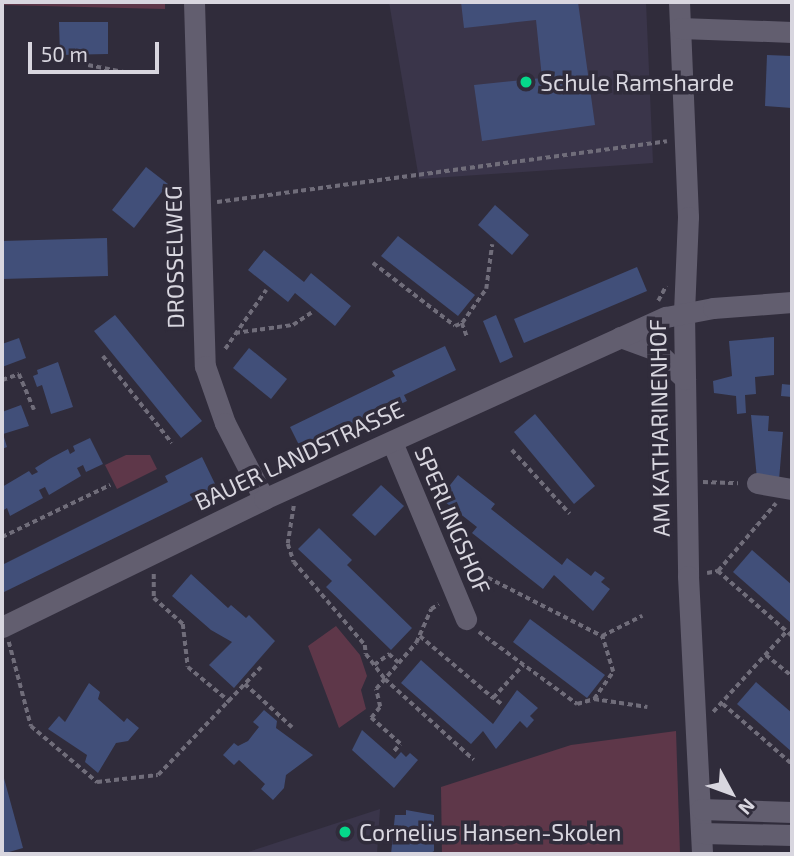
<!DOCTYPE html>
<style>
body{margin:0}
#map{position:relative;width:794px;height:856px;overflow:hidden;background:#302c3b;font-family:"Exo 2",sans-serif}
div>[style]{position:absolute}
[style*='--x']{left:calc(var(--x)*1px);top:calc(var(--y)*1px);width:calc(var(--w)*1px);rotate:calc(var(--a)*1deg)}
.built>*{inset:0;background:#3a354a}
.green>*{inset:0;background:#5e3749}
.building>*{inset:0;background:#414f79}
.path>*{height:3.5px;margin-top:-1.75px;transform-origin:0;background:repeating-linear-gradient(90deg,#706d7a 0 5px,transparent 0 8.5px)}
.minor>*{height:21px;margin:-10.5px;padding:0 10.5px;transform-origin:10.5px;border-radius:10.5px;background:#625e6f}
.dots>*{width:19px;height:19px;translate:-50% -50%;box-sizing:border-box;border:4px solid #302c3b;border-radius:50%}
span{translate:-50% -50%;white-space:nowrap;text-align:center;line-height:1.15;-webkit-text-stroke:7px #302c3b;paint-order:stroke}
.poi-label{font-size:23px;color:#d8d6df}
.left{translate:0 -50%;text-align:left}
.street-label{font-size:23px;color:#d8d6df}
.frame{position:absolute;inset:0;border:4px solid #d8d6df;pointer-events:none}
.north{position:absolute;left:696px;top:758px;width:70px;height:70px;-webkit-text-stroke:5px #302c3b;paint-order:stroke;rotate:131deg;font-size:19px;font-weight:700;line-height:28px;text-align:center;color:#d8d6df}
.north::after{content:'';display:block;margin:auto;width:24px;height:32px;background:#d8d6df;clip-path:polygon(50% 0,100% 100%,50% 72%,0 100%)}
.scale{position:absolute;left:28px;top:42px;width:131px;height:32px;box-sizing:border-box;border:4px solid #d8d6df;border-top:0;padding-left:9px;font-size:21px;line-height:24px;white-space:nowrap;color:#d8d6df;-webkit-text-stroke:5px #302c3b;paint-order:stroke}
</style>
<div id="map">
<div class="built">
<i style="clip-path:polygon(389px 2px,646px 2px,653px 163px,419px 179px)"></i>
<i style="clip-path:polygon(380px 809px,377px 854px,242px 854px)"></i>
</div>
<div class="green">
<i style="clip-path:polygon(2px 2px,165px 2px,165px 9px,2px 5px)"></i>
<i style="clip-path:polygon(126px 455px,150px 455px,157px 469px,117px 489px,105px 465px)"></i>
<i style="clip-path:polygon(336px 626px,360px 655px,367px 676px,361px 690px,366px 709px,339px 728px,308px 646px)"></i>
<i style="clip-path:polygon(676px 731px,680px 854px,442px 854px,441px 787px,571px 745px)"></i>
</div>
<div class="building">
<i style="clip-path:polygon(461px 2px,578px 2px,595px 125px,482px 141px,474px 85px,542px 78px,536px 20px,464px 28px)"></i>
<i style="clip-path:polygon(59px 22px,108px 22px,108px 54px,60px 55px)"></i>
<i style="clip-path:polygon(767px 55px,792px 56px,792px 108px,765px 106px)"></i>
<i style="clip-path:polygon(146px 167px,168px 184px,134px 228px,112px 210px)"></i>
<i style="clip-path:polygon(495px 205px,529px 235px,512px 255px,478px 225px)"></i>
<i style="clip-path:polygon(398px 236px,475px 295px,458px 316px,381px 256px)"></i>
<i style="clip-path:polygon(107px 238px,108px 276px,2px 279px,2px 241px)"></i>
<i style="clip-path:polygon(264px 250px,304px 282px,311px 273px,351px 306px,335px 326px,295px 293px,288px 302px,248px 270px)"></i>
<i style="clip-path:polygon(637px 267px,647px 291px,524px 343px,514px 319px)"></i>
<i style="clip-path:polygon(115px 315px,202px 421px,181px 438px,94px 331px)"></i>
<i style="clip-path:polygon(496px 315px,513px 357px,500px 363px,483px 321px)"></i>
<i style="clip-path:polygon(774px 337px,774px 375px,755px 377px,756px 394px,745px 395px,746px 413px,737px 414px,736px 396px,714px 393px,713px 381px,732px 376px,729px 341px)"></i>
<i style="clip-path:polygon(19px 338px,26px 358px,2px 367px,2px 344px)"></i>
<i style="clip-path:polygon(445px 346px,456px 370px,404px 395px,407px 401px,302px 451px,290px 427px,395px 376px,392px 371px)"></i>
<i style="clip-path:polygon(249px 348px,287px 379px,271px 399px,233px 368px)"></i>
<i style="clip-path:polygon(58px 362px,73px 407px,51px 414px,42px 385px,37px 387px,33px 376px,38px 374px,37px 370px)"></i>
<i style="clip-path:polygon(782px 384px,792px 385px,792px 397px,781px 396px)"></i>
<i style="clip-path:polygon(21px 405px,29px 426px,3px 434px,7px 447px,2px 449px,2px 412px)"></i>
<i style="clip-path:polygon(535px 414px,595px 486px,574px 504px,514px 432px)"></i>
<i style="clip-path:polygon(751px 415px,769px 416px,768px 431px,783px 432px,779px 480px,757px 479px)"></i>
<i style="clip-path:polygon(90px 438px,103px 464px,86px 472px,83px 465px,77px 468px,81px 476px,49px 495px,45px 487px,39px 490px,43px 498px,10px 516px,7px 508px,2px 511px,2px 487px,29px 471px,32px 475px,38px 472px,35px 468px,51px 458px,68px 449px,70px 454px,75px 451px,73px 446px)"></i>
<i style="clip-path:polygon(202px 457px,217px 488px,2px 593px,2px 565px,168px 482px,165px 476px)"></i>
<i style="clip-path:polygon(458px 475px,495px 504px,491px 509px,562px 565px,567px 558px,591px 576px,595px 571px,605px 578px,601px 582px,610px 589px,593px 611px,554px 575px,543px 589px,472px 533px,477px 527px,440px 498px)"></i>
<i style="clip-path:polygon(381px 485px,404px 506px,375px 536px,352px 515px)"></i>
<i style="clip-path:polygon(319px 528px,352px 560px,347px 565px,412px 628px,391px 650px,326px 587px,332px 581px,298px 549px)"></i>
<i style="clip-path:polygon(752px 550px,792px 585px,792px 624px,733px 572px)"></i>
<i style="clip-path:polygon(191px 574px,228px 608px,231px 605px,246px 618px,249px 615px,275px 641px,234px 688px,209px 665px,232px 642px,211px 630px,172px 596px)"></i>
<i style="clip-path:polygon(530px 619px,605px 675px,587px 698px,513px 642px)"></i>
<i style="clip-path:polygon(421px 660px,493px 724px,517px 690px,538px 708px,530px 716px,534px 720px,527px 728px,520px 721px,496px 749px,483px 731px,471px 744px,401px 683px)"></i>
<i style="clip-path:polygon(756px 682px,792px 713px,792px 752px,737px 704px)"></i>
<i style="clip-path:polygon(89px 683px,100px 692px,98px 699px,124px 722px,127px 718px,139px 728px,128px 741px,116px 743px,98px 773px,85px 762px,87px 755px,48px 729px,59px 716px,65px 722px)"></i>
<i style="clip-path:polygon(264px 710px,277px 721px,276px 728px,313px 755px,286px 775px,284px 788px,273px 800px,261px 789px,265px 784px,239px 760px,234px 765px,223px 755px,234px 743px,238px 746px,248px 741px,259px 727px,253px 722px)"></i>
<i style="clip-path:polygon(362px 730px,395px 759px,401px 752px,406px 757px,410px 753px,418px 760px,394px 788px,352px 750px)"></i>
<i style="clip-path:polygon(2px 771px,23px 848px,2px 854px)"></i>
<i style="clip-path:polygon(406px 810px,434px 815px,434px 851px,429px 854px,391px 854px,395px 815px,406px 815px)"></i>
</div>
<div class="path">
<i style="--x:88;--y:65;--w:36;--a:11"></i>
<i style="--x:217;--y:202;--w:454;--a:-7.7"></i>
<i style="--x:373;--y:263;--w:103;--a:37.5"></i>
<i style="--x:455;--y:326;--w:8;--a:-23"></i>
<i style="--x:462;--y:323;--w:15;--a:70"></i>
<i style="--x:658;--y:301;--w:17;--a:-62"></i>
<i style="--x:462;--y:323;--w:42;--a:-54.8"></i>
<i style="--x:486;--y:289;--w:45;--a:-82.4"></i>
<i style="--x:235;--y:333;--w:59;--a:-7.9"></i>
<i style="--x:293;--y:325;--w:22;--a:-34"></i>
<i style="--x:225;--y:349;--w:72;--a:-55.2"></i>
<i style="--x:103;--y:356;--w:111;--a:51.6"></i>
<i style="--x:2;--y:380;--w:18;--a:-19"></i>
<i style="--x:19;--y:374;--w:39;--a:67"></i>
<i style="--x:512;--y:450;--w:86;--a:47.8"></i>
<i style="--x:703;--y:482;--w:35;--a:2"></i>
<i style="--x:294;--y:506;--w:38;--a:99"></i>
<i style="--x:288;--y:544;--w:19;--a:72"></i>
<i style="--x:294;--y:562;--w:109;--a:49.5"></i>
<i style="--x:365;--y:645;--w:9;--a:84"></i>
<i style="--x:366;--y:654;--w:31;--a:53"></i>
<i style="--x:385;--y:679;--w:120;--a:42.3"></i>
<i style="--x:2;--y:537;--w:120;--a:-25.7"></i>
<i style="--x:465;--y:566;--w:154;--a:27.1"></i>
<i style="--x:602;--y:636;--w:45;--a:-26.6"></i>
<i style="--x:718;--y:571;--w:98;--a:41.3"></i>
<i style="--x:707;--y:573;--w:11;--a:-10"></i>
<i style="--x:718;--y:571;--w:89;--a:-49.5"></i>
<i style="--x:154;--y:574;--w:24;--a:90"></i>
<i style="--x:154;--y:598;--w:39;--a:42"></i>
<i style="--x:183;--y:624;--w:43;--a:83.4"></i>
<i style="--x:188;--y:667;--w:55;--a:39.8"></i>
<i style="--x:479;--y:632;--w:122;--a:36.3"></i>
<i style="--x:577;--y:704;--w:18;--a:-16"></i>
<i style="--x:594;--y:699;--w:54;--a:8.6"></i>
<i style="--x:420;--y:636;--w:96;--a:40.3"></i>
<i style="--x:9;--y:642;--w:87;--a:75.3"></i>
<i style="--x:31;--y:726;--w:87;--a:40.3"></i>
<i style="--x:97;--y:782;--w:61;--a:-6.5"></i>
<i style="--x:158;--y:775;--w:149;--a:-46.4"></i>
<i style="--x:766;--y:655;--w:33;--a:39"></i>
<i style="--x:374;--y:665;--w:19;--a:-36"></i>
<i style="--x:389;--y:654;--w:13;--a:42"></i>
<i style="--x:245;--y:684;--w:64;--a:42.5"></i>
<i style="--x:594;--y:699;--w:33;--a:-55"></i>
<i style="--x:613;--y:672;--w:38;--a:-107"></i>
<i style="--x:501;--y:704;--w:10;--a:-143"></i>
<i style="--x:493;--y:698;--w:45;--a:-47.7"></i>
<i style="--x:723;--y:704;--w:91;--a:41"></i>
<i style="--x:713;--y:712;--w:110;--a:-47.6"></i>
<i style="--x:394;--y:751;--w:9;--a:-49"></i>
<i style="--x:400;--y:744;--w:39;--a:-138"></i>
<i style="--x:371;--y:718;--w:14;--a:-51"></i>
<i style="--x:380;--y:707;--w:18;--a:-103"></i>
<i style="--x:376;--y:689;--w:61;--a:-49"></i>
<i style="--x:416;--y:643;--w:37;--a:-66"></i>
<i style="--x:431;--y:609;--w:9;--a:-32"></i>
</div>
<div class="minor">
<i style="--x:194;--y:2;--w:364;--a:88.3"></i>
<i style="--x:205;--y:366;--w:60;--a:70.7"></i>
<i style="--x:225;--y:423;--w:85;--a:62.8"></i>
<i style="--x:679;--y:2;--w:215;--a:87.6"></i>
<i style="--x:688;--y:217;--w:96;--a:92.4"></i>
<i style="--x:684;--y:313;--w:263;--a:89.1"></i>
<i style="--x:688;--y:576;--w:278;--a:87.1"></i>
<i style="--x:680;--y:28;--w:112;--a:2"></i>
<i style="--x:620;--y:337;--w:37;--a:20"></i>
<i style="--x:655;--y:350;--w:42;--a:44"></i>
<i style="--x:392;--y:442;--w:192;--a:67.3"></i>
<i style="--x:757;--y:483;--w:36;--a:10"></i>
<i style="--x:2;--y:627;--w:292;--a:-26"></i>
<i style="--x:264;--y:499;--w:441;--a:-24.4"></i>
<i style="--x:666;--y:317;--w:48;--a:-10.8"></i>
<i style="--x:713;--y:308;--w:79;--a:-4.3"></i>
<i style="--x:701;--y:809;--w:91;--a:1.9"></i>
<i style="--x:702;--y:833;--w:90;--a:1.3"></i>
</div>
<div class="dots">
<i style="left:526px;top:82px;background:#05d98b"></i>
<i style="left:345px;top:832px;background:#05d98b"></i>
</div>
<div class="poi-label">
<span class="left" style="left:540px;top:82px">Schule Ramsharde</span>
<span class="left" style="left:359px;top:832px">Cornelius Hansen-Skolen</span>
</div>
<div class="street-label">
<span style="left:174px;top:257px;rotate:-91deg">DROSSELWEG</span>
<span style="left:659px;top:428px;rotate:-91deg">AM KATHARINENHOF</span>
<span style="left:299px;top:455px;rotate:-25deg">BAUER LANDSTRASSE</span>
<span style="left:453px;top:520px;rotate:67deg">SPERLINGSHOF</span>
</div>
<div class="frame"></div>
<div class="north">N</div>
<div class="scale">50 m</div>
</div>
